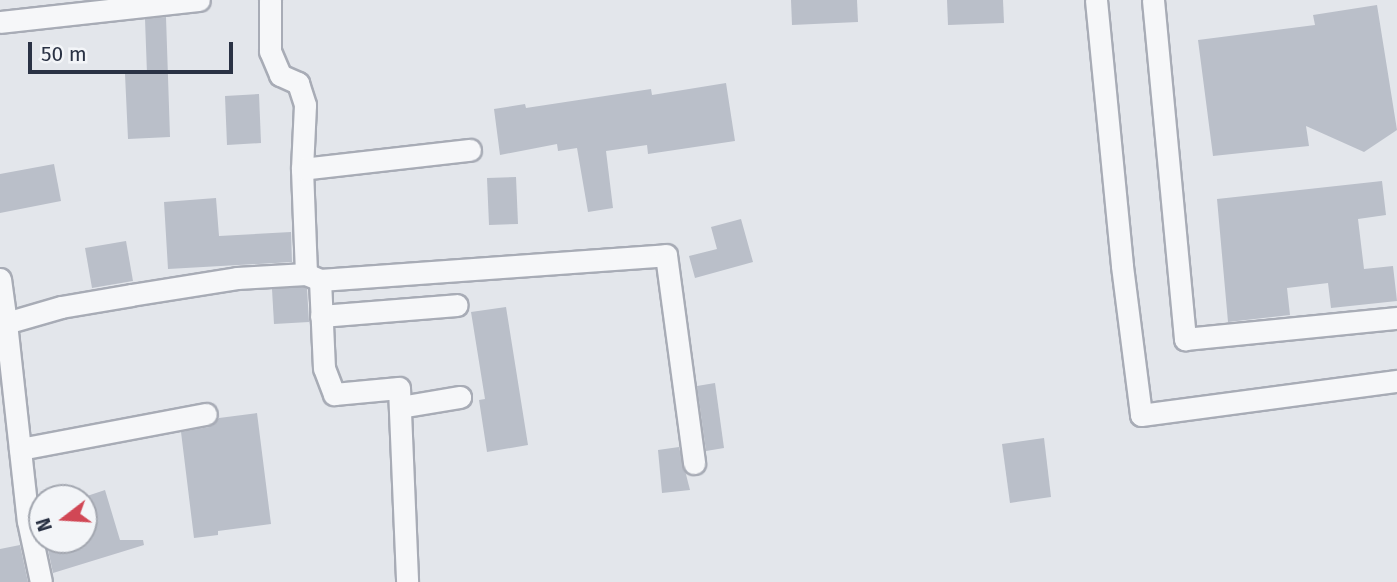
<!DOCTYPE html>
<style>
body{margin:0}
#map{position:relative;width:1397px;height:582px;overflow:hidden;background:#e3e6eb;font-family:"Fira Sans",sans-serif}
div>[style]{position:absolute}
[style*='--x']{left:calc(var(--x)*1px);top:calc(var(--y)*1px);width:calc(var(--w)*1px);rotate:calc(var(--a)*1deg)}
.building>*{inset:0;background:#babfc9}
.roads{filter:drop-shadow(2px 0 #a8acb6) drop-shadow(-2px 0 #a8acb6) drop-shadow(0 2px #a8acb6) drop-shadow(0 -2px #a8acb6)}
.minor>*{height:21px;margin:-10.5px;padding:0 10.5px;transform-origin:10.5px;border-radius:10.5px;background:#f6f7f9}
span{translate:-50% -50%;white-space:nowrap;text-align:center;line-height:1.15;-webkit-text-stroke:5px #f3f5f8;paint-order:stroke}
.north{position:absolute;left:28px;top:484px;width:70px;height:70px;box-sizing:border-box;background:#f3f5f8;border:2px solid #a3a7b0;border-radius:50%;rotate:253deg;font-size:19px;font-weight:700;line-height:28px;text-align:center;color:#2a3244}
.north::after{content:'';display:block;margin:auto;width:24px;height:32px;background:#d14755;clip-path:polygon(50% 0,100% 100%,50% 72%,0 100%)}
.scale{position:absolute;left:28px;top:42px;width:205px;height:32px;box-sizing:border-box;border:4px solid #2a3244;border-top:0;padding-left:9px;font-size:21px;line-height:24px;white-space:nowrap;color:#2a3244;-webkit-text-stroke:5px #f3f5f8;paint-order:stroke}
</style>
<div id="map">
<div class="building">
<i style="clip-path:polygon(791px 0,857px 0,858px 22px,792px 25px)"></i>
<i style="clip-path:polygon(947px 0,1003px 0,1004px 23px,948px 25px)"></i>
<i style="clip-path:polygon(1377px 5px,1397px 130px,1364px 152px,1306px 126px,1309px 146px,1213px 156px,1198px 40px,1315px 25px,1313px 15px)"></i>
<i style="clip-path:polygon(166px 17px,170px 137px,128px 139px,125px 74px,147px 74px,145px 19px)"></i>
<i style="clip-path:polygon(726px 83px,735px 141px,648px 154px,647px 145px,606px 151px,613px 208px,588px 212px,577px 148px,558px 151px,557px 144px,500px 155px,494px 109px,525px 104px,526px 108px,651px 89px,652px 95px)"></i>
<i style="clip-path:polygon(259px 94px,261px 143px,227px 145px,225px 96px)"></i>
<i style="clip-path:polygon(54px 164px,61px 201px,0 213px,0 174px)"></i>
<i style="clip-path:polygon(516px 177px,518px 224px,489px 225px,487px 178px)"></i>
<i style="clip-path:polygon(1382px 181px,1386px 215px,1358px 219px,1364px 269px,1393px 266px,1397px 301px,1331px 308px,1328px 283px,1287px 288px,1290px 315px,1228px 322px,1217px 199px)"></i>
<i style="clip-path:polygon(216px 198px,219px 236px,291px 232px,292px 262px,168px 269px,164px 202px)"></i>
<i style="clip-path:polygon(741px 219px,753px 262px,695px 278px,689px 256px,717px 249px,711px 227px)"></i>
<i style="clip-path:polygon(126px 241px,133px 281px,92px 288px,85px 248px)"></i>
<i style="clip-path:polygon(304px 287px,307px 289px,309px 322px,274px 324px,272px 289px)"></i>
<i style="clip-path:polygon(506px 307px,528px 445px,487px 452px,479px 400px,485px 399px,471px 312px)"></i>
<i style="clip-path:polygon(715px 383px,724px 448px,706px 451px,697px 386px)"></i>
<i style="clip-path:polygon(257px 413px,271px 524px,218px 531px,218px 535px,194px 538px,181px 432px,209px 427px,219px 418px)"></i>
<i style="clip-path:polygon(1044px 438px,1051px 497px,1010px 503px,1002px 444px)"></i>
<i style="clip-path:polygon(679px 447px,690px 490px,662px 493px,658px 450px)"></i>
<i style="clip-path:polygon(105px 490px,120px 540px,143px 540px,144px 545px,53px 573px,46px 540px,84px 540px,84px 497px)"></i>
<i style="clip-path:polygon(20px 545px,28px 582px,0 582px,0 549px)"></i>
</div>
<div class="roads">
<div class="minor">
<i style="--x:270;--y:0;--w:51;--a:90"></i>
<i style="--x:270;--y:51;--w:26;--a:67"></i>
<i style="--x:280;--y:75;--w:20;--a:24"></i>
<i style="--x:298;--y:83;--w:23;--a:72"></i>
<i style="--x:305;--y:105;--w:64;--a:92.7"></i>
<i style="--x:302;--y:169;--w:105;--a:87.8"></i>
<i style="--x:306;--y:274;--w:15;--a:23"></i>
<i style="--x:320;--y:280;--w:88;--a:87.4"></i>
<i style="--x:324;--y:368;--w:28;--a:69"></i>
<i style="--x:334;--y:394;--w:65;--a:-5.3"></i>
<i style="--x:399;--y:388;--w:194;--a:87.6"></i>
<i style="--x:1096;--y:0;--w:267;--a:84.4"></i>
<i style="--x:1122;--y:266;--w:150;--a:82.7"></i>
<i style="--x:1141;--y:415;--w:258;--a:-7.6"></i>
<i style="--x:1153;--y:0;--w:341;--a:84.6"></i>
<i style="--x:1185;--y:339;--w:213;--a:-5.7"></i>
<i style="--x:0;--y:22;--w:200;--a:-6.3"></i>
<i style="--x:302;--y:169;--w:169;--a:-6.5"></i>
<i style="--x:0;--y:279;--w:44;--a:82.2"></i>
<i style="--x:6;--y:323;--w:57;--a:-16.2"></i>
<i style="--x:61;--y:307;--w:71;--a:-9.7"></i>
<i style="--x:131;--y:295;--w:107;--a:-9.1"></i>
<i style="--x:237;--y:278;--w:69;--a:-3.3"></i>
<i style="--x:320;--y:280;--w:347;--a:-4.1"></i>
<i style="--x:666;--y:255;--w:210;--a:82.3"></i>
<i style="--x:321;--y:316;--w:136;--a:-4.6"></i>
<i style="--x:6;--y:323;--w:199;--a:83.7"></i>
<i style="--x:28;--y:521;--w:62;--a:78"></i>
<i style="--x:400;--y:407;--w:61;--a:-9.5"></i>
<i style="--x:20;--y:449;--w:189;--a:-10.7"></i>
</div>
</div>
<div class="north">N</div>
<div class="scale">50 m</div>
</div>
